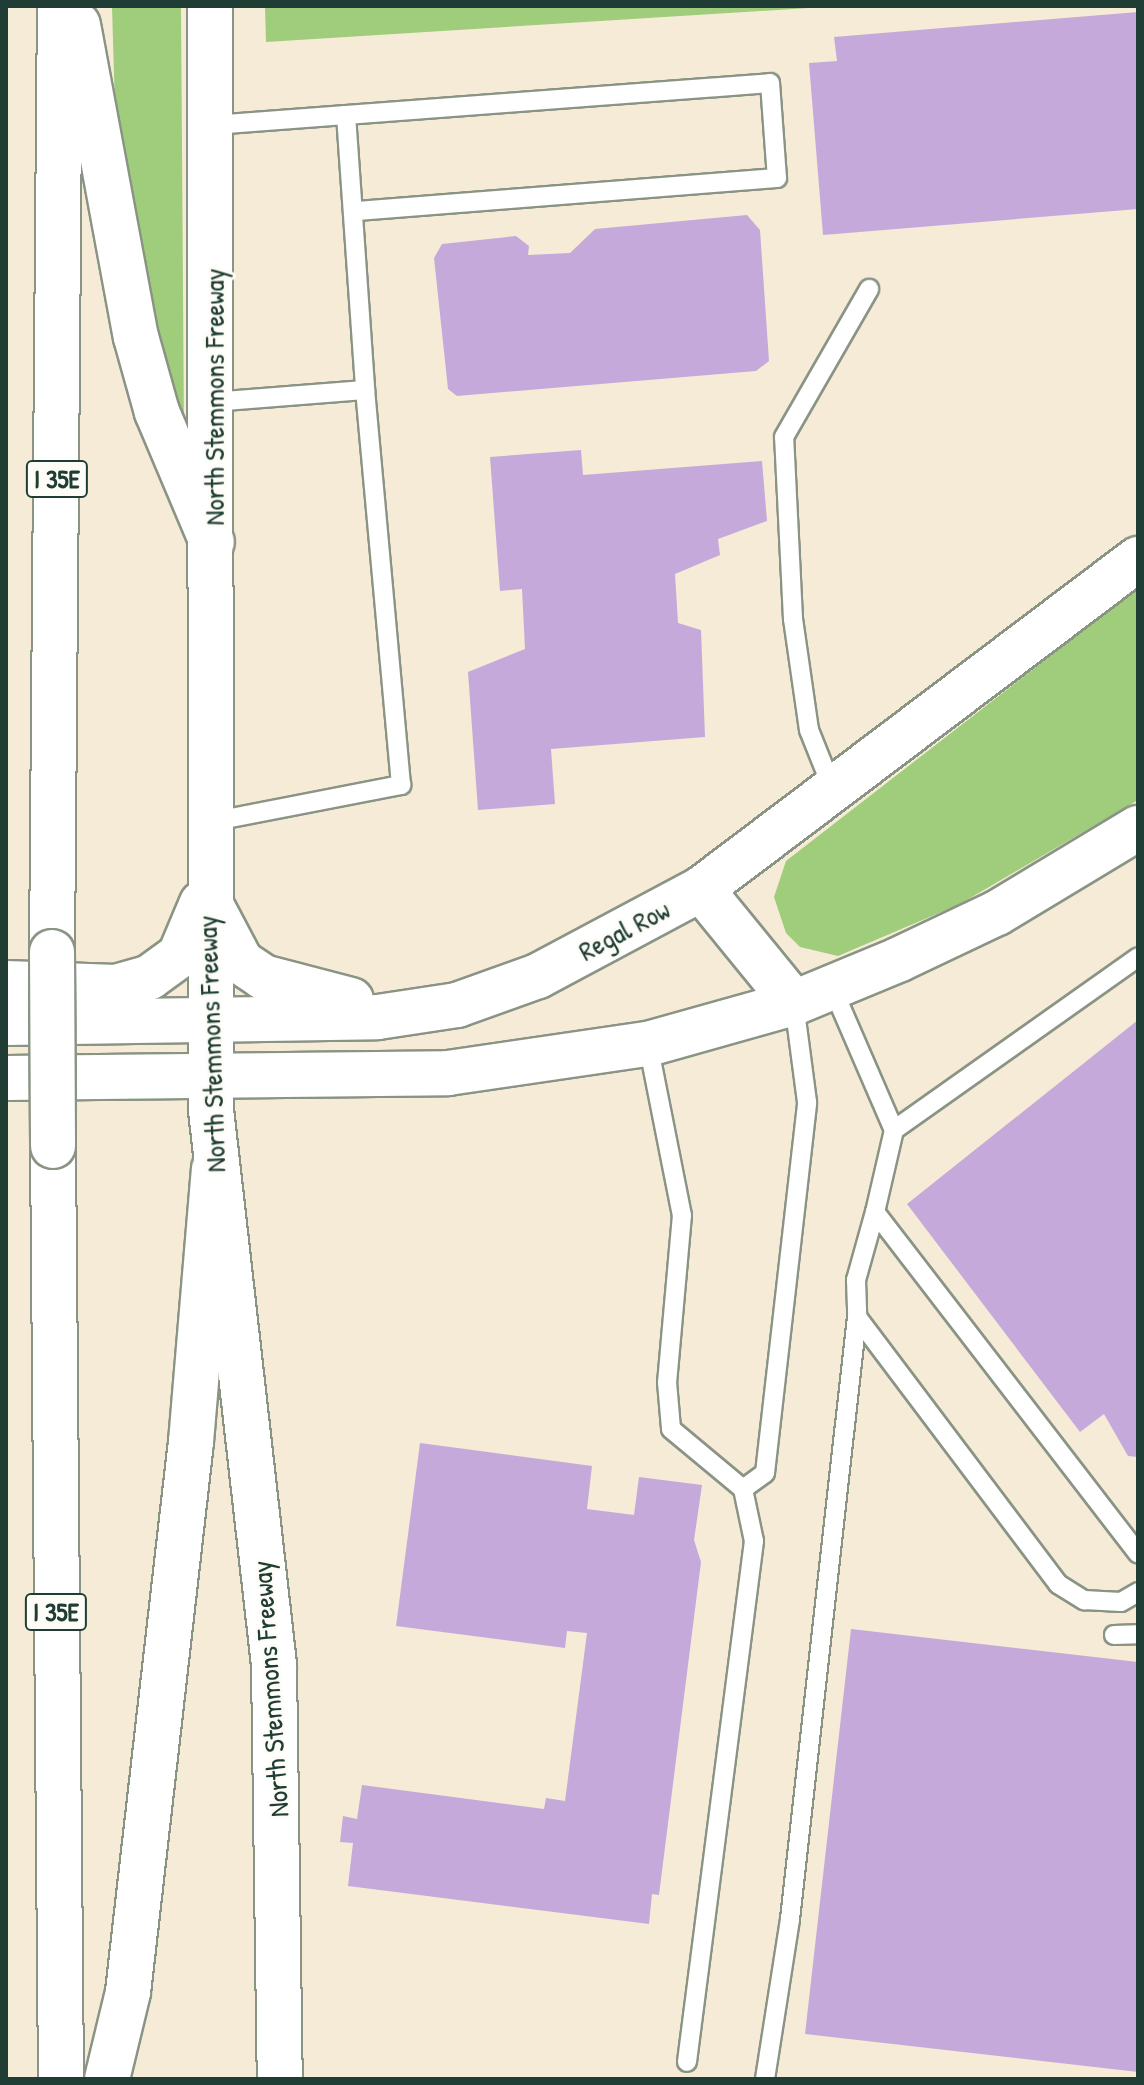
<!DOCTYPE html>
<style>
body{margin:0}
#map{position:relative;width:1144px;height:2085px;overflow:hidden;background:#f5ebd6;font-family:"Patrick Hand",sans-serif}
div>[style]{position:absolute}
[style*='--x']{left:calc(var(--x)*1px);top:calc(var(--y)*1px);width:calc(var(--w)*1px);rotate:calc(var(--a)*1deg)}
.green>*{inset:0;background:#9fcd7b}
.building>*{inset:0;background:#c6a9db}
.roads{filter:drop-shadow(2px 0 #8a9485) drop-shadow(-2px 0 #8a9485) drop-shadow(0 2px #8a9485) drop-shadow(0 -2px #8a9485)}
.lane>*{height:18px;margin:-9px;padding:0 9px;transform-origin:9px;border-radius:9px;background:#fff}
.secondary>*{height:44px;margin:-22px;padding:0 22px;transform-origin:22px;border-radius:22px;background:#fff}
.highway>*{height:44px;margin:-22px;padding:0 22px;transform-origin:22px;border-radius:22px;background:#fff}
.bridges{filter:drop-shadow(2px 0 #8a9485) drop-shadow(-2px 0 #8a9485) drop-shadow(0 2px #8a9485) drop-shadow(0 -2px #8a9485)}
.highway-bridge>*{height:44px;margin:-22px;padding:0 22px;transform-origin:22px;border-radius:22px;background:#fff}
span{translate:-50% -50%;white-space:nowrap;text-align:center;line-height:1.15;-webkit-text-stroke:6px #fdfcf7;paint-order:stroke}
.shield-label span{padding:2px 6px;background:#fdfcf7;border:2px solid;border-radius:6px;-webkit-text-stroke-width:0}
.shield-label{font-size:26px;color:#1f3d34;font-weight:700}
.street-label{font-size:28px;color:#1f3d34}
.frame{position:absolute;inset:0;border:8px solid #1f3d34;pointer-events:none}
</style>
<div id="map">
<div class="green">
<i style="clip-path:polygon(112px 6px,181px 6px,184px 432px,166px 393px,116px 142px)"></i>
<i style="clip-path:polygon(265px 6px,840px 6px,266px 42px)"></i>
<i style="clip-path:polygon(1138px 588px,1138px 800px,960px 904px,838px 956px,800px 947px,786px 933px,774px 897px,786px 861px)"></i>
</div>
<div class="building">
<i style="clip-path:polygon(1138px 12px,1138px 209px,823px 235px,809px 63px,837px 61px,834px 37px)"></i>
<i style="clip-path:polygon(747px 215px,760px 230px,769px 361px,756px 371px,457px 396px,448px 389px,434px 258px,442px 244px,516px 236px,529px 246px,528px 255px,570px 253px,595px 229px)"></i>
<i style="clip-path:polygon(581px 450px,583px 475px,762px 461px,767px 521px,718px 539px,720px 555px,675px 574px,678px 623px,701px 630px,705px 737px,551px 749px,555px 804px,478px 810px,468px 672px,525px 649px,522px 589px,500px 591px,490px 457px)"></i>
<i style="clip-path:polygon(1138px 1020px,1138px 1457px,1128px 1456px,1104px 1414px,1080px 1432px,907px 1204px)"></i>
<i style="clip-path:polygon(420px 1443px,592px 1466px,587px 1509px,634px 1515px,639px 1477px,702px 1485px,694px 1540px,701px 1562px,659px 1895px,652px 1894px,649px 1924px,348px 1886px,353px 1843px,340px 1842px,343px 1816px,357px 1819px,362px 1785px,544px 1809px,546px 1798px,565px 1801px,587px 1633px,567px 1631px,565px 1648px,396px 1626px)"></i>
<i style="clip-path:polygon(851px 1629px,1138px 1662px,1138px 2072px,805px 2034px)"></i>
</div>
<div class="roads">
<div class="lane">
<i style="--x:346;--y:115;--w:425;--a:-4.3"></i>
<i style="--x:770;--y:83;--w:95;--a:85.8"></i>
<i style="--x:777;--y:178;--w:425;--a:175.5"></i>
<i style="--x:213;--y:125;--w:133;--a:-4.3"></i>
<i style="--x:346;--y:115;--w:276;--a:86"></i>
<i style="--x:833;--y:790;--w:65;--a:-111.8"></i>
<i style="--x:809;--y:730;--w:112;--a:-98.2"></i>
<i style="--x:793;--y:619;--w:182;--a:-92.8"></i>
<i style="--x:784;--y:437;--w:171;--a:-60.1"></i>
<i style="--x:210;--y:822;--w:195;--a:-11"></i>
<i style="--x:401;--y:785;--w:397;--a:-95.2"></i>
<i style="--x:365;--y:390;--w:151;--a:175.5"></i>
<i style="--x:832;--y:987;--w:156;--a:66.6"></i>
<i style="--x:894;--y:1130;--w:84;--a:103"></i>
<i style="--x:875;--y:1212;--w:431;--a:52.4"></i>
<i style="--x:648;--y:1044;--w:174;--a:78.8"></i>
<i style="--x:682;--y:1215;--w:168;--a:95.1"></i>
<i style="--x:667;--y:1382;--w:47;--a:85.1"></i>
<i style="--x:671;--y:1429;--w:94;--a:39.8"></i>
<i style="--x:743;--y:1489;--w:53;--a:78.1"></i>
<i style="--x:754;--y:1541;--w:525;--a:97.33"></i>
<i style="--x:894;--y:1130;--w:299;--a:-35.3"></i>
<i style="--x:875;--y:1212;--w:71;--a:105.6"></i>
<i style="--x:856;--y:1280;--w:37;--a:88"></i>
<i style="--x:857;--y:1317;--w:334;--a:53"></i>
<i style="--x:1058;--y:1584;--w:31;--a:32"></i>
<i style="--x:1084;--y:1600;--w:37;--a:3"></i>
<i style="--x:1121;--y:1602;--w:20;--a:-30"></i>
<i style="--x:743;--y:1489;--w:27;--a:-36"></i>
<i style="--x:765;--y:1473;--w:373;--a:-83.5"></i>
<i style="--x:807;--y:1102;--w:100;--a:-97.5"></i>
<i style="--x:1114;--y:1635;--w:24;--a:-2"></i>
<i style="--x:765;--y:2079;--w:162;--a:-81.1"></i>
<i style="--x:790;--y:1919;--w:606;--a:-83.65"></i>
</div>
<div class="secondary">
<i style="--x:210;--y:6;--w:1104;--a:89.95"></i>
<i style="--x:211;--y:1110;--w:559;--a:83.52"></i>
<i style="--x:274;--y:1665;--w:414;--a:89.2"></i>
<i style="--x:701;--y:889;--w:147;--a:50.8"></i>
<i style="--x:211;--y:905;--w:64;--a:62.2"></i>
<i style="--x:241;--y:962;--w:27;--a:34"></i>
<i style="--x:263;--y:977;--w:91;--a:14.6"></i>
<i style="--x:6;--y:983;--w:110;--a:2.1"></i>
<i style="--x:116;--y:987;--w:35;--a:-16"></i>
<i style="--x:150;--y:977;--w:37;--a:-36"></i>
<i style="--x:180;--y:955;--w:56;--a:-67.1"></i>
<i style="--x:6;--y:1023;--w:372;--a:-0.9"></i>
<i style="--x:378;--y:1017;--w:80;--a:-8.6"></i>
<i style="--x:457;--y:1005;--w:86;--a:-19.7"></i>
<i style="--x:538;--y:976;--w:185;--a:-28.1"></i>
<i style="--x:701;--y:889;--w:548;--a:-37.06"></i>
<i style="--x:6;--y:1078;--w:442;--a:-0.6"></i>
<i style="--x:448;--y:1073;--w:202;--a:-8.3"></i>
<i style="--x:648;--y:1044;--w:152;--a:-15.7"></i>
<i style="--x:794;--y:1003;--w:115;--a:-22.5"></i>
<i style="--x:900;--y:959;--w:107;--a:-25.4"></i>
<i style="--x:997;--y:913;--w:165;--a:-31.1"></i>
</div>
<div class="highway">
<i style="--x:78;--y:25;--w:317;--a:79.5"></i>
<i style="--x:136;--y:337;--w:78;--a:74.4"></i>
<i style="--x:157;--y:412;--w:141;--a:67.1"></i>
<i style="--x:52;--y:952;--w:946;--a:-89.52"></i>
<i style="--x:53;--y:1146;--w:933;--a:89.51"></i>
<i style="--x:107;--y:2079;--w:89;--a:-76.4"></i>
<i style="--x:128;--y:1992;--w:554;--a:-83.47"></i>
<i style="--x:191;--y:1442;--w:274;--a:-85.2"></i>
</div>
</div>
<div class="bridges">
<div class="highway-bridge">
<i style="--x:52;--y:952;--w:194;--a:89.7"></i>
</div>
</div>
<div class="shield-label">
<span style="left:57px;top:479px">I 35E</span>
<span style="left:56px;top:1612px">I 35E</span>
</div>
<div class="street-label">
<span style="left:214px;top:397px;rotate:-90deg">North Stemmons Freeway</span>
<span style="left:624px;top:930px;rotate:-28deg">Regal Row</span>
<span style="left:211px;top:1044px;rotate:-92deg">North Stemmons Freeway</span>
<span style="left:270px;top:1689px;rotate:-94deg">North Stemmons Freeway</span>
</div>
<div class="frame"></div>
</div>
